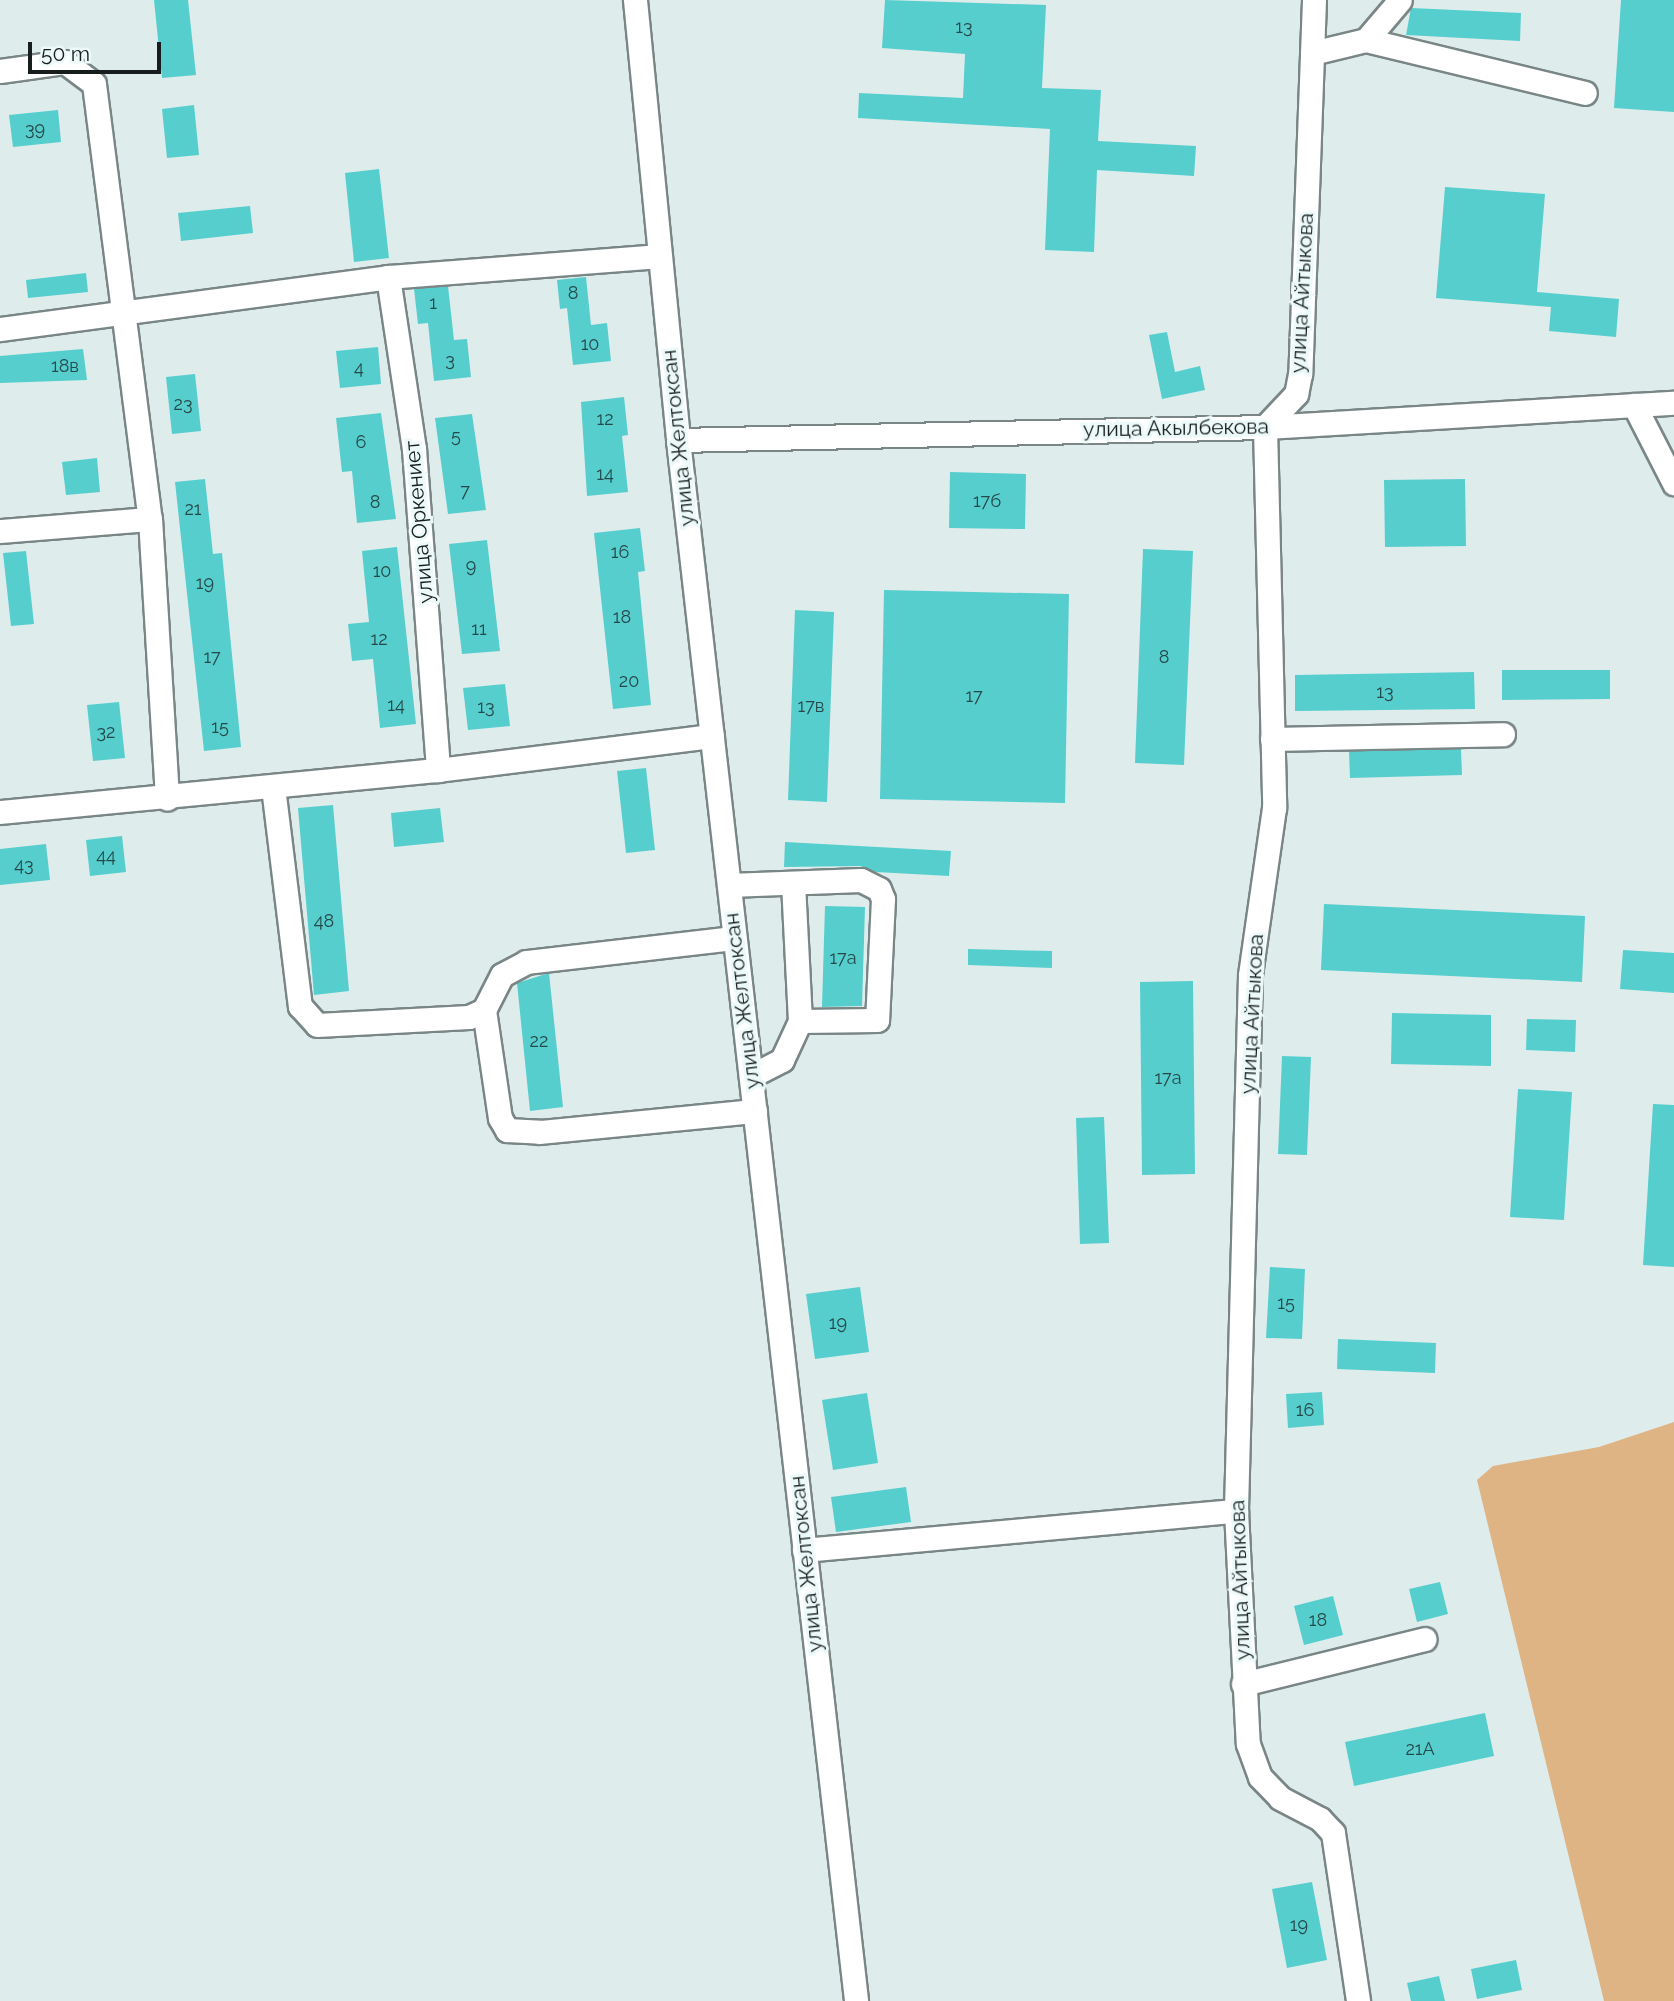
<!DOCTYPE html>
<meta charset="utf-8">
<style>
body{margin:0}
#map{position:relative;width:1674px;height:2001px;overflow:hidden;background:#dfecec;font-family:Raleway,sans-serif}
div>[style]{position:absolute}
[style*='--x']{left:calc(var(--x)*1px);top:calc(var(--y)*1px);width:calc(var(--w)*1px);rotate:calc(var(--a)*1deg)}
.green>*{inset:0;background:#deb484}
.building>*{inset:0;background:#56cece}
.roads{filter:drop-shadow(2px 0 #7a8686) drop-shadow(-2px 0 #7a8686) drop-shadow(0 2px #7a8686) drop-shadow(0 -2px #7a8686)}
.minor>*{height:23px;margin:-11.5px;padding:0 11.5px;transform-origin:11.5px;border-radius:11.5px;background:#fff}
span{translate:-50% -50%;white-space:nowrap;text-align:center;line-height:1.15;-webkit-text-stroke:6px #ecf9f9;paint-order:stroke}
.number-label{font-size:18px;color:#274848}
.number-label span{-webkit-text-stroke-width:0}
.street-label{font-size:21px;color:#171c1c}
.scale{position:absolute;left:28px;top:42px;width:133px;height:32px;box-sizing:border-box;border:4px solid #171c1c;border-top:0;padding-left:9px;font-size:21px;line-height:24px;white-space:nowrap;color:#171c1c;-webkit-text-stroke:5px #ecf9f9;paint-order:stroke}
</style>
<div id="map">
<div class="green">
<i style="clip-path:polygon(1674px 1422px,1674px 2001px,1604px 2001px,1477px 1480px,1493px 1466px,1599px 1447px)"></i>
</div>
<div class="building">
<i style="clip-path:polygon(154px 0,188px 0,196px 75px,162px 78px)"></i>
<i style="clip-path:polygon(885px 0,1046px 5px,1042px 88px,1101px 90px,1098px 141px,1196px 146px,1194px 176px,1097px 170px,1094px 252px,1045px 250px,1050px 129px,858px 118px,859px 93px,963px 98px,965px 54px,882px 48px)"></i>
<i style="clip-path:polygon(1621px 0,1674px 0,1674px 112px,1614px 108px)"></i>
<i style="clip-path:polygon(1411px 8px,1521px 13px,1520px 41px,1406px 35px)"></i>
<i style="clip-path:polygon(194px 105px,199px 155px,167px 158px,162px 109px)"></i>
<i style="clip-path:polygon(58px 110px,61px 142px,13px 147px,9px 115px)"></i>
<i style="clip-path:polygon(379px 169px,389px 258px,354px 262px,345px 173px)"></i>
<i style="clip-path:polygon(1445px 187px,1545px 194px,1537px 292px,1619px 299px,1616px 337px,1549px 331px,1551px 307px,1436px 298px)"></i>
<i style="clip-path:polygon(250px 206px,253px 233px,181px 241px,178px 213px)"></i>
<i style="clip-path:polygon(86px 273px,88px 292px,28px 298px,26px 280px)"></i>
<i style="clip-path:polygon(586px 277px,591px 325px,607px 323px,611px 361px,573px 365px,567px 308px,560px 309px,557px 280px)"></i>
<i style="clip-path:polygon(448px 286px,454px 340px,467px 339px,471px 377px,434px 381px,428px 323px,418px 324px,414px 289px)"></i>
<i style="clip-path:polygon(1167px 332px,1175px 372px,1200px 366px,1205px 390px,1162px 399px,1149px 335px)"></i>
<i style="clip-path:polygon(378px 347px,381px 384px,340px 388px,336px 351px)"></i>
<i style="clip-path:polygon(83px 349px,87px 380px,0 383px,0 356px)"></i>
<i style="clip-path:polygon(195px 374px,201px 431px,172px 434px,166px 377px)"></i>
<i style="clip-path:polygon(624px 397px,628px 435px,622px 436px,628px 492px,587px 496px,581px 402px)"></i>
<i style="clip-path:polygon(381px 413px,396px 519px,357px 523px,352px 471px,342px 472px,336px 418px)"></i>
<i style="clip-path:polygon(472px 414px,486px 510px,448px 514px,435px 418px)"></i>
<i style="clip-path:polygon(97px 458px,100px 492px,66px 495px,62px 462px)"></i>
<i style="clip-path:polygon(950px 472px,1026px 474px,1025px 529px,949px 528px)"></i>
<i style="clip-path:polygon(205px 479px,213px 554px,222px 553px,241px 747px,204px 751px,175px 482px)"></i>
<i style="clip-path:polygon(1465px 479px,1466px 546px,1385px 547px,1384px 480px)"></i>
<i style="clip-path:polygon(640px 528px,645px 571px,638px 572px,651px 705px,613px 709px,594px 533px)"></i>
<i style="clip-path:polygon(487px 540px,500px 651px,462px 654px,449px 544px)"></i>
<i style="clip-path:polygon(397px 547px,416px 724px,380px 728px,373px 659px,352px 661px,348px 624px,369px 622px,362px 551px)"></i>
<i style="clip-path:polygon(1143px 549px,1193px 551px,1184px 765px,1135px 763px)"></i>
<i style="clip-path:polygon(26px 551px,34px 624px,11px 626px,3px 553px)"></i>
<i style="clip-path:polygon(884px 590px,1069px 594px,1065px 803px,880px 799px)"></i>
<i style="clip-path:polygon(795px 610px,834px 612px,827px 802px,788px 800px)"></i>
<i style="clip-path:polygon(1502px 670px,1610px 670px,1610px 699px,1502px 700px)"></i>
<i style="clip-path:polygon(1474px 672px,1475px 709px,1295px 711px,1295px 675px)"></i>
<i style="clip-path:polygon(505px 684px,510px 726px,468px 730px,463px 688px)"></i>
<i style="clip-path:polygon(119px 702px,125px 758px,93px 761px,87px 705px)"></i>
<i style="clip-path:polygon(1461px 749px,1462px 775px,1350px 778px,1349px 751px)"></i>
<i style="clip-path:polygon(646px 768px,655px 850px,626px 853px,617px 771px)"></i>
<i style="clip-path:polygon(333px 805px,349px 991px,314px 995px,298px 808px)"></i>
<i style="clip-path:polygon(440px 808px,444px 842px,394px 847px,391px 813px)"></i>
<i style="clip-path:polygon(122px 836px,126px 872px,90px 876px,86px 840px)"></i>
<i style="clip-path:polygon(785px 842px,951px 851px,949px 876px,876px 872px,860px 866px,784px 867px)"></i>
<i style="clip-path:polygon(46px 844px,50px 880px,0 885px,0 849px)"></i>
<i style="clip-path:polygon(1324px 904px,1585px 916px,1582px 982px,1321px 970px)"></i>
<i style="clip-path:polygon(825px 906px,865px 907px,862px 1006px,822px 1007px)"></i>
<i style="clip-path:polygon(968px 949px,1052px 951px,1052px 968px,968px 965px)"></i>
<i style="clip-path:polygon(1623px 950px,1674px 953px,1674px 993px,1620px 989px)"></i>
<i style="clip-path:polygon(549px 973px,563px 1107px,530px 1111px,517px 983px)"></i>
<i style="clip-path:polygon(1193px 981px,1195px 1174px,1142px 1175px,1140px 982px)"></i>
<i style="clip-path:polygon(1392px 1013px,1491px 1015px,1491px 1066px,1391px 1064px)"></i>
<i style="clip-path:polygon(1527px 1019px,1576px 1020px,1575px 1052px,1526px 1050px)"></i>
<i style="clip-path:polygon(1282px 1056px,1311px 1057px,1307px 1155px,1278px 1154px)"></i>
<i style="clip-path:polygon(1518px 1089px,1572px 1092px,1564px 1220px,1510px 1217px)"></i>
<i style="clip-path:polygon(1653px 1104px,1674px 1105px,1674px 1267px,1643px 1265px)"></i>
<i style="clip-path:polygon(1104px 1117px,1109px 1243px,1080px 1244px,1076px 1118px)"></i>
<i style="clip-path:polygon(1270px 1267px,1305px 1269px,1302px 1339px,1266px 1338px)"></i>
<i style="clip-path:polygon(860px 1287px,869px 1352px,815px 1359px,806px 1294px)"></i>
<i style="clip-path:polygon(1338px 1339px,1436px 1343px,1435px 1373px,1337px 1369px)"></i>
<i style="clip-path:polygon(1322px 1392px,1324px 1425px,1288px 1428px,1286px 1394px)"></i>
<i style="clip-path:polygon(867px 1393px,878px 1463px,833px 1470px,822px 1400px)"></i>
<i style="clip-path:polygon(906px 1487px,911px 1522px,836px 1532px,831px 1497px)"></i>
<i style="clip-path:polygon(1440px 1582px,1448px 1614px,1417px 1622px,1409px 1589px)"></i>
<i style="clip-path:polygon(1333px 1596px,1343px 1635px,1304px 1645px,1294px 1606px)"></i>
<i style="clip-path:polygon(1485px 1713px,1494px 1756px,1354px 1786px,1345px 1742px)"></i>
<i style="clip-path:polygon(1312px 1882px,1327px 1960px,1287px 1968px,1272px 1889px)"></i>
<i style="clip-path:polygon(1516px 1960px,1522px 1990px,1477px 1999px,1471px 1969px)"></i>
<i style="clip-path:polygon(1439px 1976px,1445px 2001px,1411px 2001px,1407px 1983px)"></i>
</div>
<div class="roads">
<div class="minor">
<i style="--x:635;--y:0;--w:442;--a:84.4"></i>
<i style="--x:678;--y:440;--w:1571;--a:83.49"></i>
<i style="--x:1314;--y:0;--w:374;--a:92.1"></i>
<i style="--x:1300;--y:374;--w:20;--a:101"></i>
<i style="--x:1296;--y:394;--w:45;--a:133.2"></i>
<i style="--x:1265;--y:427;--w:381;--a:88.6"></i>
<i style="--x:1274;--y:808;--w:169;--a:98.2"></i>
<i style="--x:1250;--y:975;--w:536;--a:91.5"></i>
<i style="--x:1236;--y:1511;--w:233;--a:87.1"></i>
<i style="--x:1248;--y:1744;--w:35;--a:70"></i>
<i style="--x:1260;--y:1777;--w:29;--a:46"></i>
<i style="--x:1280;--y:1798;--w:45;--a:27.7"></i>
<i style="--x:1320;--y:1819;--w:19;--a:47"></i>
<i style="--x:1333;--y:1833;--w:170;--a:81.5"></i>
<i style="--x:1366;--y:40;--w:225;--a:13.6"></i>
<i style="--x:1312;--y:53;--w:56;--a:-13.5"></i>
<i style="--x:1366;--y:40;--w:52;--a:-49.6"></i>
<i style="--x:0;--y:71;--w:66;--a:-7.9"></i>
<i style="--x:65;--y:62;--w:36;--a:37"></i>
<i style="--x:94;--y:84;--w:439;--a:82.7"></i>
<i style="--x:150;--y:519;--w:280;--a:86.5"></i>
<i style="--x:388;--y:277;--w:174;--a:81.4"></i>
<i style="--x:414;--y:449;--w:322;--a:85.7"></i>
<i style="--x:0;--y:329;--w:391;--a:-7.6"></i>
<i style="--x:388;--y:277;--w:271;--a:-4.4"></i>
<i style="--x:1634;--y:405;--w:88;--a:62.9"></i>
<i style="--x:678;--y:440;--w:587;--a:-1.27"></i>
<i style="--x:1265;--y:427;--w:410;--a:-3.4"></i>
<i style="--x:0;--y:531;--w:150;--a:-4.6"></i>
<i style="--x:1272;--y:739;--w:231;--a:-1.2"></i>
<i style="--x:273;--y:787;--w:221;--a:83"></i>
<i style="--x:300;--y:1006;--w:25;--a:48"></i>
<i style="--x:317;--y:1025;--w:152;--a:-3"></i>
<i style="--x:469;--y:1017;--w:17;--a:-25"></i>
<i style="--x:484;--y:1010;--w:39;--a:-63"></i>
<i style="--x:502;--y:975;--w:27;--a:-28"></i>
<i style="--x:526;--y:962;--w:208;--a:-6.6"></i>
<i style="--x:0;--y:812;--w:440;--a:-5.5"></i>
<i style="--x:438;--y:770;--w:276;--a:-7.1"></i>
<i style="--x:793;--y:883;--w:138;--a:87.1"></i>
<i style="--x:729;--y:885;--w:132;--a:-2.2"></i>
<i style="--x:861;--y:880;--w:20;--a:27"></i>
<i style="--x:879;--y:889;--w:11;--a:68"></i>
<i style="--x:883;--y:899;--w:121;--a:92.8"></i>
<i style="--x:877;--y:1020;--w:77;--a:179.3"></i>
<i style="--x:800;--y:1021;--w:43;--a:114.8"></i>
<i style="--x:782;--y:1060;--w:35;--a:153"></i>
<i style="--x:484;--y:1010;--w:109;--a:81.6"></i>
<i style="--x:500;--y:1118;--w:14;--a:60"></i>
<i style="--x:507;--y:1130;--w:33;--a:3"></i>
<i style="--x:540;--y:1132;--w:216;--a:-5.6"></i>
<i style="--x:804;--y:1550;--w:434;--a:-5.2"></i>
<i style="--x:1243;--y:1684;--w:187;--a:-13.9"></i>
</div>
</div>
<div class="number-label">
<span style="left:964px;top:27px">13</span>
<span style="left:35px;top:129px">39</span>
<span style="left:573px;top:293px">8</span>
<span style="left:433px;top:303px">1</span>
<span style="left:590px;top:344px">10</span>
<span style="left:450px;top:360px">3</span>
<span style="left:65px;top:366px">18в</span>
<span style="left:359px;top:368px">4</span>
<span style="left:183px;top:404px">23</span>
<span style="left:605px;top:419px">12</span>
<span style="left:456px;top:436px">5</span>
<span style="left:361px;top:442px">6</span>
<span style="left:605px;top:474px">14</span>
<span style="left:465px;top:491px">7</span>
<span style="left:987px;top:501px">17б</span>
<span style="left:375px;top:502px">8</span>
<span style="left:193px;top:509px">21</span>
<span style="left:620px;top:552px">16</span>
<span style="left:471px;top:566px">9</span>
<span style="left:382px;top:571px">10</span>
<span style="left:205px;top:583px">19</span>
<span style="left:622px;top:617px">18</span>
<span style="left:479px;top:629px">11</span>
<span style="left:379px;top:639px">12</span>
<span style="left:212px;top:657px">17</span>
<span style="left:1164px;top:657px">8</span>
<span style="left:629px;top:681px">20</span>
<span style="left:1385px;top:692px">13</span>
<span style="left:974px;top:696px">17</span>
<span style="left:396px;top:705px">14</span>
<span style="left:811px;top:706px">17в</span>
<span style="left:486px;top:707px">13</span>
<span style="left:220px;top:727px">15</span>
<span style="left:106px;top:732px">32</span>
<span style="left:106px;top:856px">44</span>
<span style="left:24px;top:865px">43</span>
<span style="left:324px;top:921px">48</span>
<span style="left:843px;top:958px">17а</span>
<span style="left:539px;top:1041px">22</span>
<span style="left:1168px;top:1078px">17а</span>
<span style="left:1286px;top:1303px">15</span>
<span style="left:838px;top:1323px">19</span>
<span style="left:1305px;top:1410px">16</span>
<span style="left:1318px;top:1620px">18</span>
<span style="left:1420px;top:1749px">21А</span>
<span style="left:1299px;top:1925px">19</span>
</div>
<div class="street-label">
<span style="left:1302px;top:293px;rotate:-87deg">улица Айтыкова</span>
<span style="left:1176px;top:428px;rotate:-1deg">улица Акылбекова</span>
<span style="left:678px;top:438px;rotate:-96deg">улица Желтоксан</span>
<span style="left:419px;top:522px;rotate:-95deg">улица Оркениет</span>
<span style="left:742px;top:1001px;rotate:-97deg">улица Желтоксан</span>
<span style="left:1252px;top:1014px;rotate:-87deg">улица Айтыкова</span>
<span style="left:806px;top:1564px;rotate:-96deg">улица Желтоксан</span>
<span style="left:1240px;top:1580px;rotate:-92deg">улица Айтыкова</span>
</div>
<div class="scale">50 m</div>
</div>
